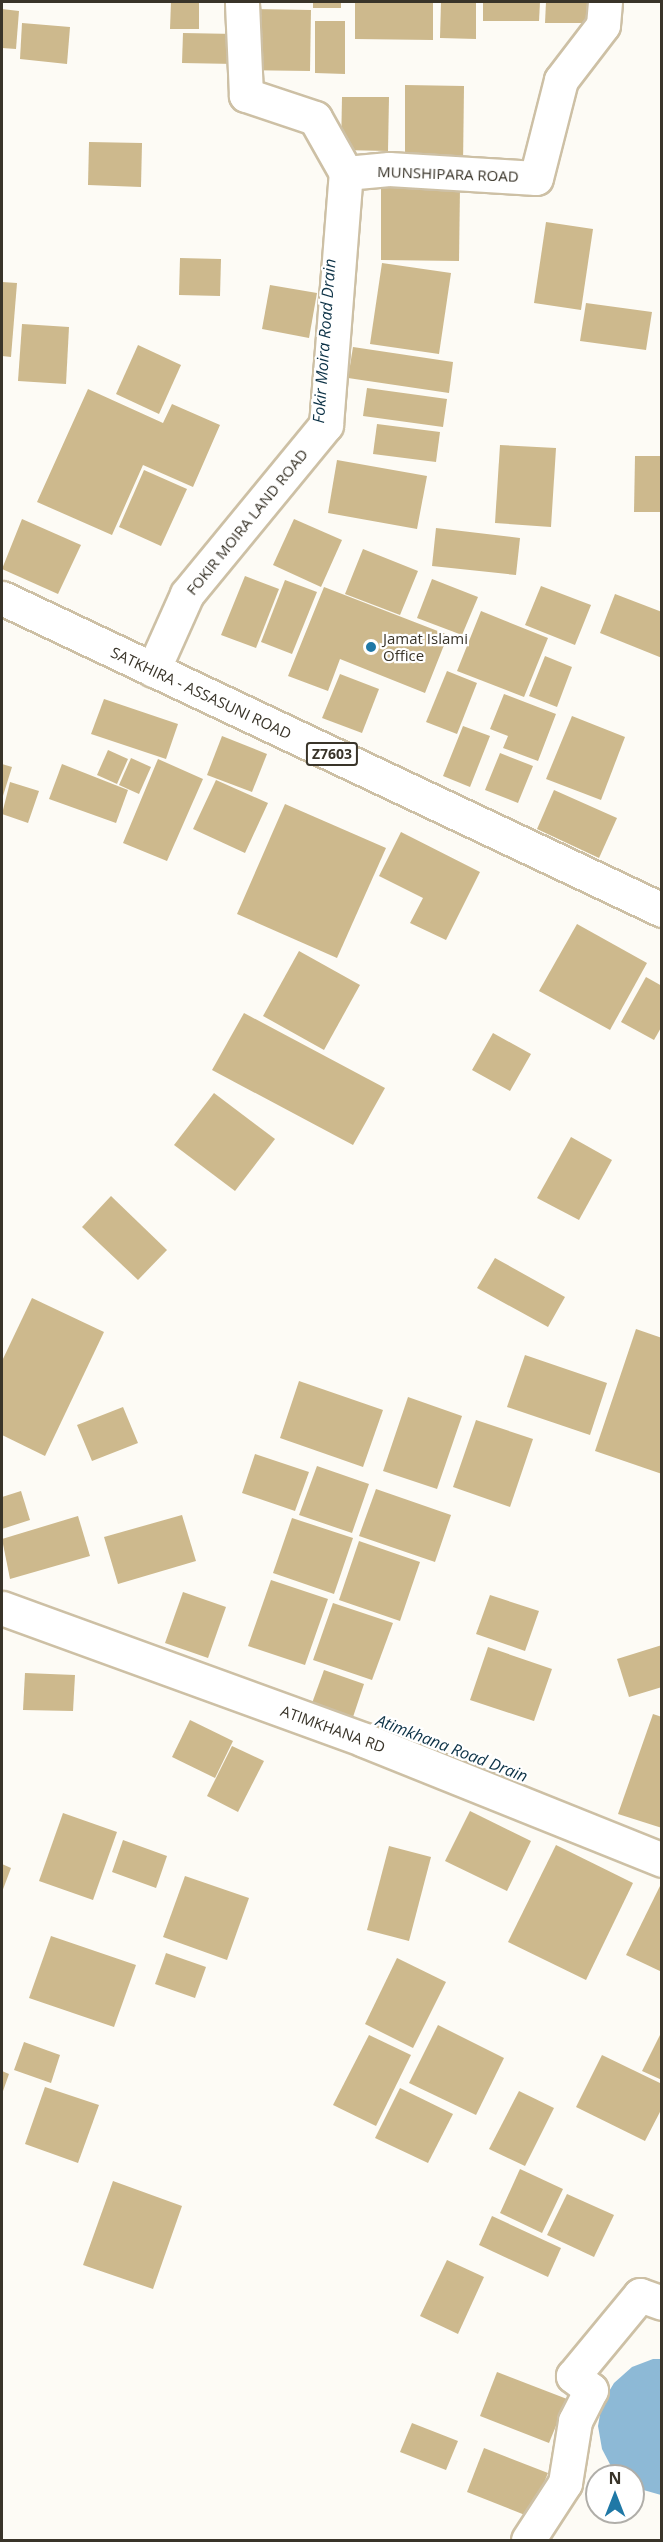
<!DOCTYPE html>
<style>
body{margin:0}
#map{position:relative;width:663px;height:2542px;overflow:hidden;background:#fdfbf5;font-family:"Open Sans",sans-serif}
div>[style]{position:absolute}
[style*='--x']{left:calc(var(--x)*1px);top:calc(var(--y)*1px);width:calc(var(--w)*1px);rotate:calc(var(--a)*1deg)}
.water>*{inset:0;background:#8db9d6}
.building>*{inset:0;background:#cdb98d}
.roads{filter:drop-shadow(2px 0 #cdc0a5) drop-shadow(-2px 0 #cdc0a5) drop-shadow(0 2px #cdc0a5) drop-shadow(0 -2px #cdc0a5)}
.minor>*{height:33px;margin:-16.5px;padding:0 16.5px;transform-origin:16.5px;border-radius:16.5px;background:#fff}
.major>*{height:33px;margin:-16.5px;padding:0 16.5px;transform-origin:16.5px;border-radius:16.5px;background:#fff}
.dots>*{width:16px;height:16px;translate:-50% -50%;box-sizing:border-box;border:3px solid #fff;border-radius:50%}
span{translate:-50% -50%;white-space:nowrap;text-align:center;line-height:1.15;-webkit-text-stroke:4.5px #fff;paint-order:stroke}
.shield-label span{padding:2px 4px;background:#fff;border:2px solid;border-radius:4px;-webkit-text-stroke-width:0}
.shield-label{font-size:14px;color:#393429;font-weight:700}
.street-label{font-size:15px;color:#393429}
.poi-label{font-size:15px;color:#393429}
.left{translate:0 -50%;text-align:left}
.water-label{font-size:16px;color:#0b3145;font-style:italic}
.frame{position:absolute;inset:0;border:3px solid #393429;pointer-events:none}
.north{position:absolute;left:585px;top:2464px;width:60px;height:60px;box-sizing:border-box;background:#fff;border:2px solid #b0aea9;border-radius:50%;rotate:0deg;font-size:16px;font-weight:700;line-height:24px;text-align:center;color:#393429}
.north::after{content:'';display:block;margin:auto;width:21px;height:27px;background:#1f78a6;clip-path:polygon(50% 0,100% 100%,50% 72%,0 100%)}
</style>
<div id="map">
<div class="water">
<i style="clip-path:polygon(653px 2359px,661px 2359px,661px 2495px,633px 2487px,633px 2476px,620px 2476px,613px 2470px,602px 2449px,598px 2426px,602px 2403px,614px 2383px,632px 2367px)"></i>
</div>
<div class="building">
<i style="clip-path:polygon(171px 2px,199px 2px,199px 29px,170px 29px)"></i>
<i style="clip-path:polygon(313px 2px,341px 2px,341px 8px,313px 8px)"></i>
<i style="clip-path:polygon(355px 2px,433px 2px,433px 40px,355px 39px)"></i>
<i style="clip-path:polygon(441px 2px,476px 2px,476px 39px,440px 38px)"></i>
<i style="clip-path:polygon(483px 2px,540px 2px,539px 21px,483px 21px)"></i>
<i style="clip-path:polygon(546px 2px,589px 2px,589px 23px,545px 23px)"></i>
<i style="clip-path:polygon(2px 9px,19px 11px,16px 49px,2px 48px)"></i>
<i style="clip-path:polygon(248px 9px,311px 10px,310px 71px,246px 70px)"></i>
<i style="clip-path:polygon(315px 21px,345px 21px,345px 74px,315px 73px)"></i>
<i style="clip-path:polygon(22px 23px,70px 27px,67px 64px,20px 59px)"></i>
<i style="clip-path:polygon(183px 33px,236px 34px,235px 64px,182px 63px)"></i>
<i style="clip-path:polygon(405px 85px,464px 86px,463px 165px,405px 164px)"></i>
<i style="clip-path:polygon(342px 97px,389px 97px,388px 151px,341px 150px)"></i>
<i style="clip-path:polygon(89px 142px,142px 143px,141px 187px,88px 185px)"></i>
<i style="clip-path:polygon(381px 186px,460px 187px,459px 261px,381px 260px)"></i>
<i style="clip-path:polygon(546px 222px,593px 229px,581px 310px,534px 303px)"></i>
<i style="clip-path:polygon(180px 258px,221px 259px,220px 296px,179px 295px)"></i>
<i style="clip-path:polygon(382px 263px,451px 273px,439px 354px,370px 344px)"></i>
<i style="clip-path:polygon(2px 282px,17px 283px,11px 357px,2px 356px)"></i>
<i style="clip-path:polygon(270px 285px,317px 293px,309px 338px,262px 329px)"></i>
<i style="clip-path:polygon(586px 303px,652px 312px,646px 350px,580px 341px)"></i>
<i style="clip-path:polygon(22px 324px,69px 327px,66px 384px,18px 381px)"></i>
<i style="clip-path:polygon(138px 345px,181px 365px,159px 414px,116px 394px)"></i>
<i style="clip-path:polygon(353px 347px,453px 362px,449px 393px,348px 378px)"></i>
<i style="clip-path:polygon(367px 388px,447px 399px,443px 427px,363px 416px)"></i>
<i style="clip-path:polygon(88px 389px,163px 423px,172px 404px,220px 425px,193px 487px,143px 465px,112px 535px,37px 502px)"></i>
<i style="clip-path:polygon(377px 424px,440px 432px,436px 462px,373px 454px)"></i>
<i style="clip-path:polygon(500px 445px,556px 448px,551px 527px,495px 523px)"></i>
<i style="clip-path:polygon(635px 456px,662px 456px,662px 512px,634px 512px)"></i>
<i style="clip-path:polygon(337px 460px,427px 476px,417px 529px,328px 513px)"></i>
<i style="clip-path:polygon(144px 470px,187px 489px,161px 546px,119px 527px)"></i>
<i style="clip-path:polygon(22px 519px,81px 545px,58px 594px,2px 569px)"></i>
<i style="clip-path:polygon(294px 519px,342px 540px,321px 587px,273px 565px)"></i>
<i style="clip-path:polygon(436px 528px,520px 538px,516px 575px,432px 566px)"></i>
<i style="clip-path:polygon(363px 549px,418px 571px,400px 615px,345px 594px)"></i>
<i style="clip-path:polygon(245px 576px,279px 589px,256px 648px,221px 635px)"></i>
<i style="clip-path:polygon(432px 579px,478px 597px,462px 635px,417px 618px)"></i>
<i style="clip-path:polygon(285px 580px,317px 592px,292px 654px,261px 642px)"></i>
<i style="clip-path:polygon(541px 586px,591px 605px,575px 645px,525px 625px)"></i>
<i style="clip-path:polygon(324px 587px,448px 635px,425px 693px,340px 659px,328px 691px,288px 676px)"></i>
<i style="clip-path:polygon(615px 594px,662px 612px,662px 658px,600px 633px)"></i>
<i style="clip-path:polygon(481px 611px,548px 638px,524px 697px,457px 671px)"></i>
<i style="clip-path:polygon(545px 656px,572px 667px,557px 707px,529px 696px)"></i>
<i style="clip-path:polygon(447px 671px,477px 683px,457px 734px,426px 722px)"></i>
<i style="clip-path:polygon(340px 674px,379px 689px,362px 733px,322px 718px)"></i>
<i style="clip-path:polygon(504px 694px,556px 714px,538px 761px,503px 748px,508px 736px,490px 729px)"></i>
<i style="clip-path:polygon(104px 699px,178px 724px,166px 759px,91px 734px)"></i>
<i style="clip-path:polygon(572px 716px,625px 737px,601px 800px,546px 779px)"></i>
<i style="clip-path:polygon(463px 726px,490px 736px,470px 787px,443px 776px)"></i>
<i style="clip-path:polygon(222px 736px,267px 754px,252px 792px,207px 775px)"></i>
<i style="clip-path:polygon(108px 750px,128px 759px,117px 784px,97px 775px)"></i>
<i style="clip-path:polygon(500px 753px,533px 766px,518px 803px,485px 790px)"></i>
<i style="clip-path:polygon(131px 758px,151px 767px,139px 794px,119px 785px)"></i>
<i style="clip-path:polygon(158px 759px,203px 779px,167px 861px,123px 843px)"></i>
<i style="clip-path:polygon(2px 764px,12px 767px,2px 799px)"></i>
<i style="clip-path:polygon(62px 764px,128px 790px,116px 823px,49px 799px)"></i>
<i style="clip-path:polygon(216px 780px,268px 803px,245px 853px,193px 829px)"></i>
<i style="clip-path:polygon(10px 782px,39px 791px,28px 823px,2px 814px)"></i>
<i style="clip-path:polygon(554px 790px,617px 818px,599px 858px,537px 829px)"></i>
<i style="clip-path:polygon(285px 804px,386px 848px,337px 958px,237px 914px)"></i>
<i style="clip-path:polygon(401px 832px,480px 872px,446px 940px,410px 923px,423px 898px,379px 876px)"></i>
<i style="clip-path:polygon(577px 924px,647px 963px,610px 1030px,539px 991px)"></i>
<i style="clip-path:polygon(299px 951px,360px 985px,324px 1050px,263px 1016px)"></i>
<i style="clip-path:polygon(646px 977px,662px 986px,662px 1026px,654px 1040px,621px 1022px)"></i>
<i style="clip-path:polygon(244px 1013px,385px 1088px,353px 1145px,212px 1070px)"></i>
<i style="clip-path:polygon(493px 1033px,531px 1054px,510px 1091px,472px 1070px)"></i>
<i style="clip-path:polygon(214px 1093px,275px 1139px,235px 1191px,174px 1145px)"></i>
<i style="clip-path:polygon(571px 1137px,612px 1160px,579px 1220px,537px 1198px)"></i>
<i style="clip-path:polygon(111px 1196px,167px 1250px,138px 1280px,82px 1227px)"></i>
<i style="clip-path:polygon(495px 1258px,565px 1297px,548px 1327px,477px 1288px)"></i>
<i style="clip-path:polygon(32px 1298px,104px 1332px,45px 1456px,2px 1435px,2px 1361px)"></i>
<i style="clip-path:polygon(636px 1329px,662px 1338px,662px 1474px,595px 1451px)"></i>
<i style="clip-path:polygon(525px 1355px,607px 1383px,590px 1435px,507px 1407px)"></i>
<i style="clip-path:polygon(299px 1381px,383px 1410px,363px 1467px,280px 1438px)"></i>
<i style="clip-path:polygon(408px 1397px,462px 1416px,437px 1489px,383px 1471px)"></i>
<i style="clip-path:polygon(123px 1407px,138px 1443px,92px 1461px,77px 1425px)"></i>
<i style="clip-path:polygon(476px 1420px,533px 1439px,510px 1507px,453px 1487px)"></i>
<i style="clip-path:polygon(255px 1454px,309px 1472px,295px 1511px,242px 1493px)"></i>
<i style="clip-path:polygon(317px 1466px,369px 1484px,352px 1533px,299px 1515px)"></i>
<i style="clip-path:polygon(376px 1489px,451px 1515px,435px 1562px,359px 1536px)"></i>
<i style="clip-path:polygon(21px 1491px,30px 1520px,2px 1529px,2px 1497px)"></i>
<i style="clip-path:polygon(182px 1515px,196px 1561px,118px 1584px,104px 1537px)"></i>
<i style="clip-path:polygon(78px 1516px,90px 1556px,10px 1579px,2px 1539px)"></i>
<i style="clip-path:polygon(292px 1518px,353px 1538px,334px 1594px,273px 1573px)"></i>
<i style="clip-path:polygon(359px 1541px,420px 1562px,400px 1621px,339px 1600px)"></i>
<i style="clip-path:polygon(271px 1580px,328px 1599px,305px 1665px,248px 1646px)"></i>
<i style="clip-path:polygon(183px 1592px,226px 1607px,208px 1658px,165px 1643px)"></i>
<i style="clip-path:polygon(490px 1595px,539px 1611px,525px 1651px,476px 1634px)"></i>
<i style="clip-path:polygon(333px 1603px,393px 1623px,372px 1680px,313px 1660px)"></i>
<i style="clip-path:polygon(662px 1645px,662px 1687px,629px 1697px,617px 1659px)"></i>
<i style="clip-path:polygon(488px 1647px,552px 1669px,534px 1721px,470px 1700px)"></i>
<i style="clip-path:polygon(324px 1670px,364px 1684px,352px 1720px,311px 1706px)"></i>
<i style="clip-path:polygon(25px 1673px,75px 1675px,73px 1711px,23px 1710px)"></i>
<i style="clip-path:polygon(653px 1714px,662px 1717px,662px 1828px,618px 1814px)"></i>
<i style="clip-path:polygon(190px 1720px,233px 1741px,215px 1778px,172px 1757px)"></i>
<i style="clip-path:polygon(232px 1746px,264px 1761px,238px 1812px,207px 1796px)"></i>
<i style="clip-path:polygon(470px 1811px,531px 1841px,507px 1891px,445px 1861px)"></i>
<i style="clip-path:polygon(63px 1813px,117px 1832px,93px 1900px,39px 1881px)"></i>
<i style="clip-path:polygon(123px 1840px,167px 1856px,156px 1888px,112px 1872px)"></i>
<i style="clip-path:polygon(556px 1845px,633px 1883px,586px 1980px,508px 1942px)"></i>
<i style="clip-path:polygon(389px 1846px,431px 1857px,409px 1941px,367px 1930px)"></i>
<i style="clip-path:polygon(2px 1864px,11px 1868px,2px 1892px)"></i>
<i style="clip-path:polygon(185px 1876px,249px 1898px,227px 1960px,163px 1937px)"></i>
<i style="clip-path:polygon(660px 1886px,662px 1887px,662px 1972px,626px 1955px)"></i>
<i style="clip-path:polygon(51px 1936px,136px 1965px,114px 2027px,29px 1998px)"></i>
<i style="clip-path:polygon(166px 1953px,206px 1967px,195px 1998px,155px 1984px)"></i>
<i style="clip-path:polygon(397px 1958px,446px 1982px,413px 2048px,365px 2024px)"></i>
<i style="clip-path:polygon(438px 2025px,504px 2058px,476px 2115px,409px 2083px)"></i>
<i style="clip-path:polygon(662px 2031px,662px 2080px,642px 2071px)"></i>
<i style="clip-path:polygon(369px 2035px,411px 2055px,376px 2126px,333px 2105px)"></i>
<i style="clip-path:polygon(24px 2042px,60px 2055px,51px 2083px,14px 2070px)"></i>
<i style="clip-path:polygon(602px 2055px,662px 2084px,662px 2108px,645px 2141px,576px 2107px)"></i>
<i style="clip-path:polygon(2px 2071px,9px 2074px,2px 2094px)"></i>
<i style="clip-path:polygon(45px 2087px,99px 2105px,78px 2163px,25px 2144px)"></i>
<i style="clip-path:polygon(400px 2088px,453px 2114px,428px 2163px,375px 2138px)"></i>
<i style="clip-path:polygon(519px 2091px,554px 2108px,525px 2166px,489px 2149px)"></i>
<i style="clip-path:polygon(520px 2169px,563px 2189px,542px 2233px,500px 2213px)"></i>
<i style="clip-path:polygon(113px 2181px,182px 2206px,153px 2289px,83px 2265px)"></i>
<i style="clip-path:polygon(567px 2194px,614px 2215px,594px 2257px,547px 2235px)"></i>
<i style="clip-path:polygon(492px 2216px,561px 2248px,548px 2277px,479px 2245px)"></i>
<i style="clip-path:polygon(447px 2260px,484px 2277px,458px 2334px,420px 2316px)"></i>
<i style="clip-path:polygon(497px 2372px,567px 2399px,549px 2443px,480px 2416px)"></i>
<i style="clip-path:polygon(412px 2423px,458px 2441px,446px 2470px,400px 2452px)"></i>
<i style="clip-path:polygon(484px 2448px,548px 2473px,530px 2517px,467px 2492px)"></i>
</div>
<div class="roads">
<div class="minor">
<i style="--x:346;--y:173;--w:43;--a:-5.3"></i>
<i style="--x:389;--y:169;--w:147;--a:3.5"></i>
<i style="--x:536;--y:178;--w:101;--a:-75.7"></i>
<i style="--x:561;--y:80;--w:69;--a:-52.6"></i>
<i style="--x:603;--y:25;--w:23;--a:-85"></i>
<i style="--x:153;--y:670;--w:83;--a:-65.9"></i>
<i style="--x:187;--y:594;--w:219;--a:-50.6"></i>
<i style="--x:326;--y:425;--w:253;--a:-85.5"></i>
<i style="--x:346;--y:173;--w:63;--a:-119.4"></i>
<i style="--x:315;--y:118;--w:73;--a:-161.6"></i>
<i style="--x:246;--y:95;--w:93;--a:-92.5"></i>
<i style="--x:2;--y:1608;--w:385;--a:20"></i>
<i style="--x:364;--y:1740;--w:321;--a:21.9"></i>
<i style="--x:573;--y:2376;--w:105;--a:-50.4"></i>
<i style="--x:640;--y:2295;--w:23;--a:20"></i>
</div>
<div class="major">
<i style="--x:2;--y:598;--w:730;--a:25.3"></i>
<i style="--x:528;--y:2540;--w:68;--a:-57"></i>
<i style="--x:565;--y:2483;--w:63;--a:-80.8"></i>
<i style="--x:575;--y:2421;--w:35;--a:-63"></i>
<i style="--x:591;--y:2390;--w:23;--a:-142"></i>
</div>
</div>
<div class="dots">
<i style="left:371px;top:647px;background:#1f78a6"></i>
</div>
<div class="shield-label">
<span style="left:332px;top:754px">Z7603</span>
</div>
<div class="street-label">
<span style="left:448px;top:174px;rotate:2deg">MUNSHIPARA ROAD</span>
<span style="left:247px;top:522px;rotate:-51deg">FOKIR MOIRA LAND ROAD</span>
<span style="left:201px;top:693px;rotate:25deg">SATKHIRA - ASSASUNI ROAD</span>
<span style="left:333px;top:1729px;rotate:20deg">ATIMKHANA RD</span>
</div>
<div class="poi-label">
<span class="left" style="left:383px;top:647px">Jamat Islami<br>Office</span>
</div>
<div class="water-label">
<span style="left:324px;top:341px;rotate:-86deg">Fokir Moira Road Drain</span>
<span style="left:452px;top:1748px;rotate:21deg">Atimkhana Road Drain</span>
</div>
<div class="frame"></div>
<div class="north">N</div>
</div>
